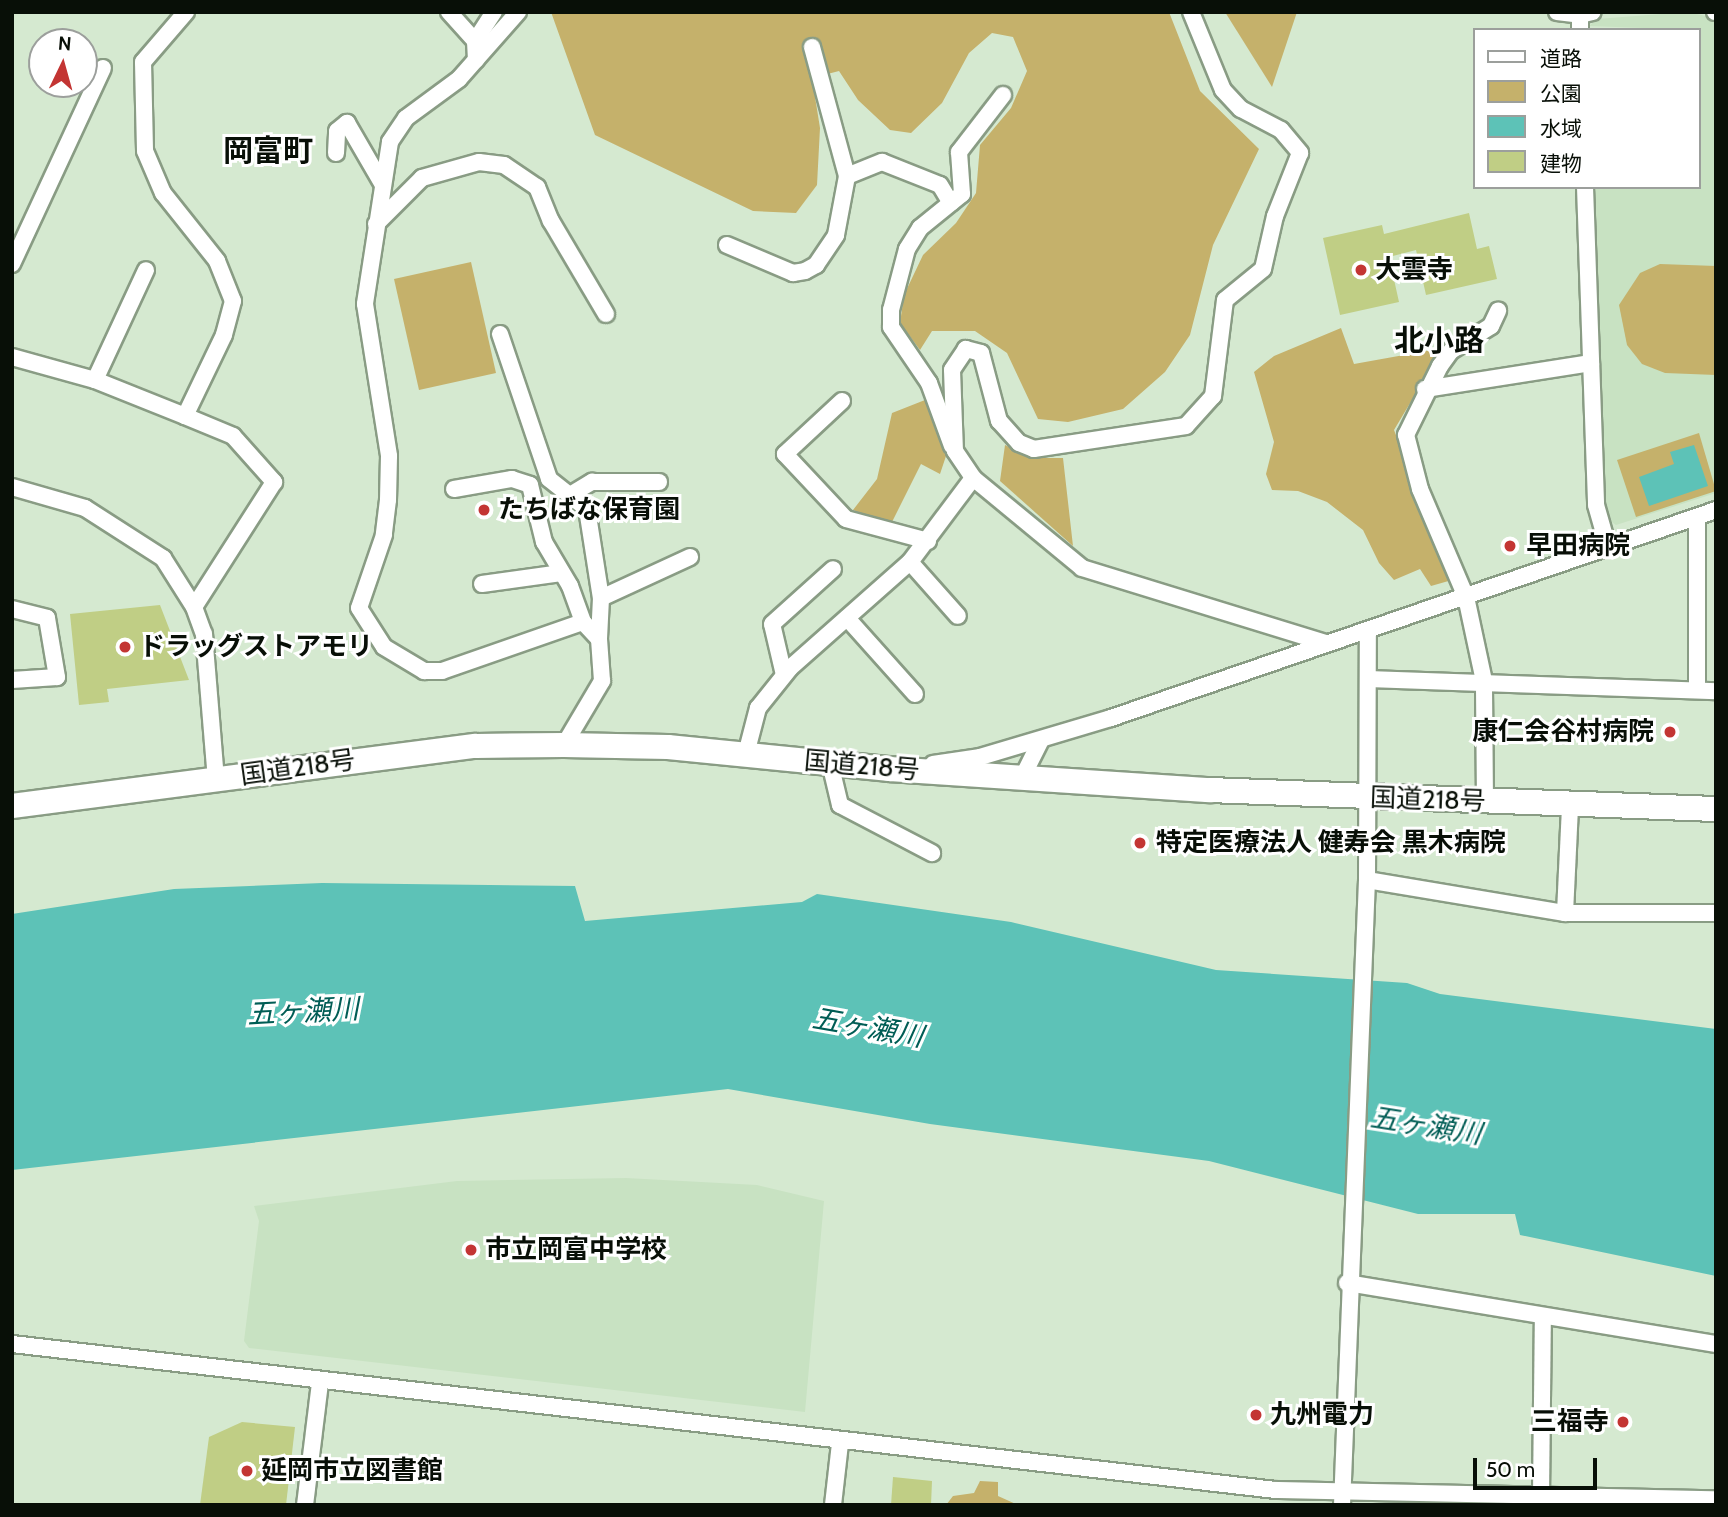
<!DOCTYPE html>
<meta charset="utf-8">
<style>
body{margin:0}
#map{position:relative;width:1728px;height:1517px;overflow:hidden;background:#d5e9d0;font-family:Cabin,"Noto Sans JP",sans-serif}
div>[style]{position:absolute}
[style*='--x']{left:calc(var(--x)*1px);top:calc(var(--y)*1px);width:calc(var(--w)*1px);rotate:calc(var(--a)*1deg)}
.built>*{inset:0;background:#c8e2c2}
.green>*{inset:0;background:#c5b16b}
.water>*{inset:0;background:#5dc2b7}
.building>*{inset:0;background:#c0ce85}
.roads{filter:drop-shadow(2px 0 #899c84) drop-shadow(-2px 0 #899c84) drop-shadow(0 2px #899c84) drop-shadow(0 -2px #899c84)}
.minor>*{height:16px;margin:-8px;padding:0 8px;transform-origin:8px;border-radius:8px;background:#fff}
.highway>*{height:24px;margin:-12px;padding:0 12px;transform-origin:12px;border-radius:12px;background:#fff}
.dots>*{width:19px;height:19px;translate:-50% -50%;box-sizing:border-box;border:4px solid #fff;border-radius:50%}
span{translate:-50% -50%;white-space:nowrap;text-align:center;line-height:1.15;-webkit-text-stroke:6px #fff;paint-order:stroke}
.poi-label{font-size:26px;color:#080f07;font-weight:700}
.left{translate:0 -50%;text-align:left}
.right{translate:-100% -50%;text-align:right}
.street-label{font-size:26px;color:#080f07}
.water-label{font-size:28px;color:#005d55;font-style:italic}
.quarter-label{font-size:30px;color:#080f07;font-weight:700}
.frame{position:absolute;inset:0;border:14px solid #080f07;pointer-events:none}
.legend{position:absolute;left:1473px;top:28px;width:228px;height:161px;box-sizing:border-box;background:#fff;border:2px solid #9c9f9c;margin:0;padding:9px 12px;list-style:none;font-size:21px;color:#080f07}
.legend li{display:flex;align-items:center;gap:14px;height:35px}
.legend b{width:35px;border:2px solid #9c9f9c}
.north{position:absolute;left:28px;top:28px;width:70px;height:70px;box-sizing:border-box;background:#fff;border:2px solid #9c9f9c;border-radius:50%;rotate:5deg;font-size:19px;font-weight:700;line-height:28px;text-align:center;color:#080f07}
.north::after{content:'';display:block;margin:auto;width:24px;height:32px;background:#c33533;clip-path:polygon(50% 0,100% 100%,50% 72%,0 100%)}
.scale{position:absolute;left:1473px;top:1458px;width:124px;height:32px;box-sizing:border-box;border:4px solid #080f07;border-top:0;padding-left:9px;font-size:21px;line-height:24px;white-space:nowrap;color:#080f07;-webkit-text-stroke:5px #fff;paint-order:stroke}
</style>
<div id="map">
<div class="built">
<i style="clip-path:polygon(1687px 12px,1716px 18px,1716px 493px,1616px 525px,1606px 518px,1601px 504px,1592px 187px,1698px 187px,1698px 30px,1589px 26px,1597px 19px)"></i>
<i style="clip-path:polygon(626px 1178px,757px 1185px,824px 1201px,805px 1412px,249px 1348px,244px 1341px,259px 1221px,254px 1206px,457px 1181px)"></i>
</div>
<div class="green">
<i style="clip-path:polygon(551px 12px,1169px 12px,1200px 91px,1259px 149px,1213px 245px,1190px 335px,1165px 372px,1123px 409px,1068px 422px,1038px 419px,1007px 353px,975px 331px,932px 331px,920px 350px,900px 323px,904px 295px,923px 255px,956px 223px,976px 193px,980px 145px,1011px 108px,1027px 71px,1013px 37px,992px 33px,969px 53px,942px 103px,911px 133px,890px 130px,858px 100px,839px 71px,812px 78px,820px 128px,817px 185px,796px 213px,753px 211px,595px 135px)"></i>
<i style="clip-path:polygon(1225px 12px,1297px 12px,1272px 87px)"></i>
<i style="clip-path:polygon(471px 262px,496px 373px,419px 390px,394px 279px)"></i>
<i style="clip-path:polygon(1660px 264px,1716px 266px,1716px 375px,1665px 373px,1642px 364px,1627px 345px,1619px 305px,1640px 273px)"></i>
<i style="clip-path:polygon(1341px 328px,1354px 364px,1443px 348px,1394px 430px,1452px 580px,1431px 586px,1420px 569px,1394px 580px,1379px 563px,1363px 530px,1327px 502px,1298px 491px,1272px 490px,1266px 474px,1274px 442px,1254px 372px,1274px 356px)"></i>
<i style="clip-path:polygon(925px 400px,947px 453px,940px 474px,921px 464px,891px 524px,853px 510px,877px 479px,892px 413px)"></i>
<i style="clip-path:polygon(1699px 433px,1716px 491px,1636px 517px,1617px 460px)"></i>
<i style="clip-path:polygon(1005px 445px,1031px 458px,1063px 458px,1073px 546px,1000px 481px)"></i>
<i style="clip-path:polygon(980px 1481px,998px 1482px,998px 1496px,1018px 1505px,946px 1505px,953px 1496px,974px 1493px)"></i>
</div>
<div class="water">
<i style="clip-path:polygon(1694px 445px,1708px 486px,1649px 506px,1639px 477px,1674px 464px,1670px 452px)"></i>
<i style="clip-path:polygon(322px 883px,575px 886px,585px 921px,802px 902px,817px 894px,1011px 922px,1216px 970px,1407px 983px,1440px 994px,1716px 1029px,1716px 1276px,1520px 1235px,1515px 1214px,1418px 1214px,1209px 1161px,930px 1124px,728px 1089px,12px 1170px,12px 914px,174px 889px)"></i>
</div>
<div class="building">
<i style="clip-path:polygon(1469px 213px,1477px 249px,1489px 246px,1497px 279px,1426px 295px,1416px 250px,1389px 257px,1399px 302px,1340px 315px,1323px 238px,1382px 225px,1384px 234px)"></i>
<i style="clip-path:polygon(160px 605px,189px 680px,107px 689px,109px 702px,79px 705px,70px 614px)"></i>
<i style="clip-path:polygon(242px 1422px,295px 1427px,286px 1505px,200px 1505px,209px 1437px)"></i>
<i style="clip-path:polygon(893px 1477px,932px 1481px,931px 1505px,891px 1505px)"></i>
</div>
<div class="roads">
<div class="minor">
<i style="--x:186;--y:12;--w:66;--a:130.7"></i>
<i style="--x:143;--y:62;--w:89;--a:88.7"></i>
<i style="--x:145;--y:151;--w:46;--a:66.8"></i>
<i style="--x:163;--y:193;--w:87;--a:51.5"></i>
<i style="--x:217;--y:261;--w:43;--a:68.2"></i>
<i style="--x:233;--y:301;--w:35;--a:105"></i>
<i style="--x:224;--y:335;--w:90;--a:115.7"></i>
<i style="--x:185;--y:416;--w:52;--a:22.6"></i>
<i style="--x:233;--y:436;--w:62;--a:48.3"></i>
<i style="--x:274;--y:482;--w:148;--a:122.6"></i>
<i style="--x:449;--y:12;--w:39;--a:48"></i>
<i style="--x:518;--y:12;--w:89;--a:131.4"></i>
<i style="--x:459;--y:79;--w:66;--a:143.7"></i>
<i style="--x:406;--y:118;--w:29;--a:124"></i>
<i style="--x:390;--y:142;--w:164;--a:98.8"></i>
<i style="--x:365;--y:304;--w:154;--a:81"></i>
<i style="--x:389;--y:456;--w:44;--a:91.3"></i>
<i style="--x:388;--y:500;--w:35;--a:97"></i>
<i style="--x:384;--y:535;--w:77;--a:108.9"></i>
<i style="--x:359;--y:608;--w:46;--a:57.3"></i>
<i style="--x:384;--y:647;--w:47;--a:31"></i>
<i style="--x:424;--y:671;--w:18;--a:0"></i>
<i style="--x:442;--y:671;--w:149;--a:-19.2"></i>
<i style="--x:583;--y:622;--w:23;--a:47"></i>
<i style="--x:599;--y:639;--w:42;--a:85.9"></i>
<i style="--x:602;--y:681;--w:74;--a:120.7"></i>
<i style="--x:1191;--y:12;--w:84;--a:67.7"></i>
<i style="--x:1223;--y:90;--w:26;--a:47"></i>
<i style="--x:1241;--y:109;--w:45;--a:27.7"></i>
<i style="--x:1281;--y:130;--w:30;--a:50"></i>
<i style="--x:1300;--y:153;--w:68;--a:111.6"></i>
<i style="--x:1275;--y:216;--w:54;--a:102.8"></i>
<i style="--x:1263;--y:269;--w:49;--a:140.8"></i>
<i style="--x:1225;--y:300;--w:97;--a:97.1"></i>
<i style="--x:1213;--y:396;--w:40;--a:132"></i>
<i style="--x:1186;--y:426;--w:154;--a:171.4"></i>
<i style="--x:1034;--y:449;--w:16;--a:-158"></i>
<i style="--x:1019;--y:443;--w:30;--a:-132"></i>
<i style="--x:999;--y:421;--w:70;--a:-104.8"></i>
<i style="--x:981;--y:353;--w:16;--a:-165"></i>
<i style="--x:966;--y:349;--w:25;--a:124"></i>
<i style="--x:952;--y:370;--w:81;--a:87.9"></i>
<i style="--x:955;--y:451;--w:32;--a:56"></i>
<i style="--x:973;--y:478;--w:141;--a:39.5"></i>
<i style="--x:1082;--y:568;--w:255;--a:17.1"></i>
<i style="--x:1557;--y:12;--w:23;--a:7"></i>
<i style="--x:1715;--y:12;--w:1;--a:0"></i>
<i style="--x:1580;--y:30;--w:15;--a:-90"></i>
<i style="--x:1580;--y:15;--w:13;--a:-13"></i>
<i style="--x:812;--y:47;--w:134;--a:74.8"></i>
<i style="--x:476;--y:60;--w:19;--a:-93"></i>
<i style="--x:475;--y:41;--w:35;--a:-57"></i>
<i style="--x:336;--y:153;--w:22;--a:-87"></i>
<i style="--x:337;--y:131;--w:13;--a:-39"></i>
<i style="--x:347;--y:123;--w:72;--a:59.9"></i>
<i style="--x:1585;--y:187;--w:318;--a:88"></i>
<i style="--x:1596;--y:505;--w:44;--a:74.1"></i>
<i style="--x:376;--y:224;--w:65;--a:-45"></i>
<i style="--x:422;--y:178;--w:59;--a:-15.7"></i>
<i style="--x:479;--y:162;--w:25;--a:7"></i>
<i style="--x:504;--y:165;--w:40;--a:34"></i>
<i style="--x:537;--y:187;--w:37;--a:68"></i>
<i style="--x:551;--y:221;--w:108;--a:59.4"></i>
<i style="--x:727;--y:245;--w:72;--a:23"></i>
<i style="--x:793;--y:273;--w:12;--a:-9"></i>
<i style="--x:805;--y:271;--w:13;--a:-29"></i>
<i style="--x:816;--y:265;--w:36;--a:-56"></i>
<i style="--x:836;--y:235;--w:60;--a:-79.4"></i>
<i style="--x:847;--y:176;--w:38;--a:-22"></i>
<i style="--x:882;--y:162;--w:62;--a:21.6"></i>
<i style="--x:940;--y:185;--w:21;--a:59"></i>
<i style="--x:12;--y:264;--w:216;--a:-65.1"></i>
<i style="--x:500;--y:334;--w:153;--a:71.3"></i>
<i style="--x:549;--y:479;--w:48;--a:38.3"></i>
<i style="--x:587;--y:509;--w:90;--a:81.1"></i>
<i style="--x:601;--y:598;--w:41;--a:92.8"></i>
<i style="--x:12;--y:357;--w:86;--a:15.5"></i>
<i style="--x:95;--y:380;--w:97;--a:21.8"></i>
<i style="--x:95;--y:380;--w:121;--a:-65.1"></i>
<i style="--x:1425;--y:389;--w:168;--a:-8.9"></i>
<i style="--x:842;--y:401;--w:78;--a:137.1"></i>
<i style="--x:785;--y:454;--w:89;--a:46.8"></i>
<i style="--x:846;--y:519;--w:85;--a:15"></i>
<i style="--x:952;--y:446;--w:67;--a:-110.1"></i>
<i style="--x:929;--y:383;--w:68;--a:-124.2"></i>
<i style="--x:891;--y:327;--w:17;--a:-90"></i>
<i style="--x:891;--y:310;--w:63;--a:-75.3"></i>
<i style="--x:907;--y:249;--w:25;--a:-58"></i>
<i style="--x:920;--y:228;--w:54;--a:-39"></i>
<i style="--x:962;--y:194;--w:42;--a:-94.1"></i>
<i style="--x:959;--y:152;--w:72;--a:-52.3"></i>
<i style="--x:12;--y:487;--w:76;--a:16"></i>
<i style="--x:85;--y:508;--w:93;--a:32.7"></i>
<i style="--x:163;--y:558;--w:58;--a:57.7"></i>
<i style="--x:194;--y:607;--w:29;--a:70"></i>
<i style="--x:204;--y:634;--w:145;--a:85.3"></i>
<i style="--x:454;--y:489;--w:59;--a:-9.8"></i>
<i style="--x:512;--y:479;--w:19;--a:18"></i>
<i style="--x:530;--y:485;--w:59;--a:76.2"></i>
<i style="--x:544;--y:542;--w:51;--a:59.4"></i>
<i style="--x:570;--y:586;--w:38;--a:70"></i>
<i style="--x:570;--y:495;--w:26;--a:-31"></i>
<i style="--x:592;--y:482;--w:67;--a:0"></i>
<i style="--x:1697;--y:517;--w:173;--a:90"></i>
<i style="--x:910;--y:562;--w:72;--a:48.4"></i>
<i style="--x:482;--y:584;--w:80;--a:-7.9"></i>
<i style="--x:601;--y:598;--w:98;--a:-24.7"></i>
<i style="--x:12;--y:609;--w:36;--a:14"></i>
<i style="--x:47;--y:618;--w:60;--a:80.4"></i>
<i style="--x:57;--y:677;--w:45;--a:176.2"></i>
<i style="--x:847;--y:618;--w:102;--a:48.2"></i>
<i style="--x:784;--y:675;--w:52;--a:-103.2"></i>
<i style="--x:772;--y:624;--w:82;--a:-42"></i>
<i style="--x:1369;--y:679;--w:347;--a:2"></i>
<i style="--x:746;--y:754;--w:48;--a:-75.4"></i>
<i style="--x:758;--y:708;--w:51;--a:-51.3"></i>
<i style="--x:790;--y:668;--w:160;--a:-41.5"></i>
<i style="--x:910;--y:562;--w:105;--a:-53.1"></i>
<i style="--x:830;--y:763;--w:43;--a:76.6"></i>
<i style="--x:840;--y:805;--w:104;--a:27.6"></i>
<i style="--x:933;--y:764;--w:48;--a:-8.5"></i>
<i style="--x:980;--y:757;--w:137;--a:-16.6"></i>
<i style="--x:1111;--y:718;--w:640;--a:-18.97"></i>
<i style="--x:1022;--y:778;--w:42;--a:-63.4"></i>
<i style="--x:1485;--y:802;--w:121;--a:-90.5"></i>
<i style="--x:1484;--y:681;--w:86;--a:-102.1"></i>
<i style="--x:1466;--y:597;--w:117;--a:-113.1"></i>
<i style="--x:1420;--y:489;--w:56;--a:-104.5"></i>
<i style="--x:1406;--y:435;--w:77;--a:-63.8"></i>
<i style="--x:1440;--y:366;--w:19;--a:-54"></i>
<i style="--x:1451;--y:351;--w:47;--a:-32"></i>
<i style="--x:1491;--y:326;--w:17;--a:-65"></i>
<i style="--x:1367;--y:880;--w:201;--a:9.5"></i>
<i style="--x:1565;--y:913;--w:151;--a:0"></i>
<i style="--x:1565;--y:913;--w:107;--a:-87.3"></i>
<i style="--x:1347;--y:1283;--w:374;--a:9.4"></i>
<i style="--x:12;--y:1344;--w:1271;--a:6.59"></i>
<i style="--x:1275;--y:1490;--w:441;--a:1.2"></i>
<i style="--x:1541;--y:1496;--w:177;--a:-89.4"></i>
<i style="--x:305;--y:1505;--w:124;--a:-83"></i>
<i style="--x:833;--y:1505;--w:61;--a:-83.5"></i>
<i style="--x:1342;--y:1505;--w:625;--a:-87.71"></i>
<i style="--x:1367;--y:880;--w:249;--a:-89.8"></i>
</div>
<div class="highway">
<i style="--x:12;--y:806;--w:468;--a:-7.4"></i>
<i style="--x:476;--y:746;--w:88;--a:-0.7"></i>
<i style="--x:564;--y:745;--w:104;--a:1.1"></i>
<i style="--x:668;--y:747;--w:223;--a:5.7"></i>
<i style="--x:890;--y:769;--w:320;--a:3.8"></i>
<i style="--x:1209;--y:790;--w:507;--a:2.15"></i>
</div>
</div>
<div class="dots">
<i style="left:1361px;top:270px;background:#c33533"></i>
<i style="left:484px;top:510px;background:#c33533"></i>
<i style="left:1510px;top:546px;background:#c33533"></i>
<i style="left:125px;top:647px;background:#c33533"></i>
<i style="left:1670px;top:732px;background:#c33533"></i>
<i style="left:1140px;top:843px;background:#c33533"></i>
<i style="left:471px;top:1250px;background:#c33533"></i>
<i style="left:1256px;top:1415px;background:#c33533"></i>
<i style="left:1623px;top:1422px;background:#c33533"></i>
<i style="left:247px;top:1471px;background:#c33533"></i>
</div>
<div class="poi-label">
<span class="left" style="left:1375px;top:270px">大雲寺</span>
<span class="left" style="left:498px;top:510px">たちばな保育園</span>
<span class="left" style="left:1526px;top:546px">早田病院</span>
<span class="left" style="left:139px;top:647px">ドラッグストアモリ</span>
<span class="right" style="left:1654px;top:732px">康仁会谷村病院</span>
<span class="left" style="left:1156px;top:843px">特定医療法人 健寿会 黒木病院</span>
<span class="left" style="left:485px;top:1250px">市立岡富中学校</span>
<span class="left" style="left:1270px;top:1415px">九州電力</span>
<span class="right" style="left:1609px;top:1422px">三福寺</span>
<span class="left" style="left:261px;top:1471px">延岡市立図書館</span>
</div>
<div class="street-label">
<span style="left:862px;top:766px;rotate:5deg">国道218号</span>
<span style="left:298px;top:768px;rotate:-8deg">国道218号</span>
<span style="left:1428px;top:800px;rotate:2deg">国道218号</span>
</div>
<div class="water-label">
<span style="left:303px;top:1011px;rotate:-3deg">五ヶ瀬川</span>
<span style="left:868px;top:1027px;rotate:10deg">五ヶ瀬川</span>
<span style="left:1426px;top:1125px;rotate:9deg">五ヶ瀬川</span>
</div>
<div class="quarter-label">
<span style="left:268px;top:151px">岡富町</span>
<span style="left:1439px;top:341px">北小路</span>
</div>
<div class="frame"></div>
<ul class="legend">
<li><b style="height:9px;background:#fff"></b>道路</li>
<li><b style="height:19px;background:#c5b16b"></b>公園</li>
<li><b style="height:19px;background:#5dc2b7"></b>水域</li>
<li><b style="height:19px;background:#c0ce85"></b>建物</li>
</ul>
<div class="north">N</div>
<div class="scale">50 m</div>
</div>
